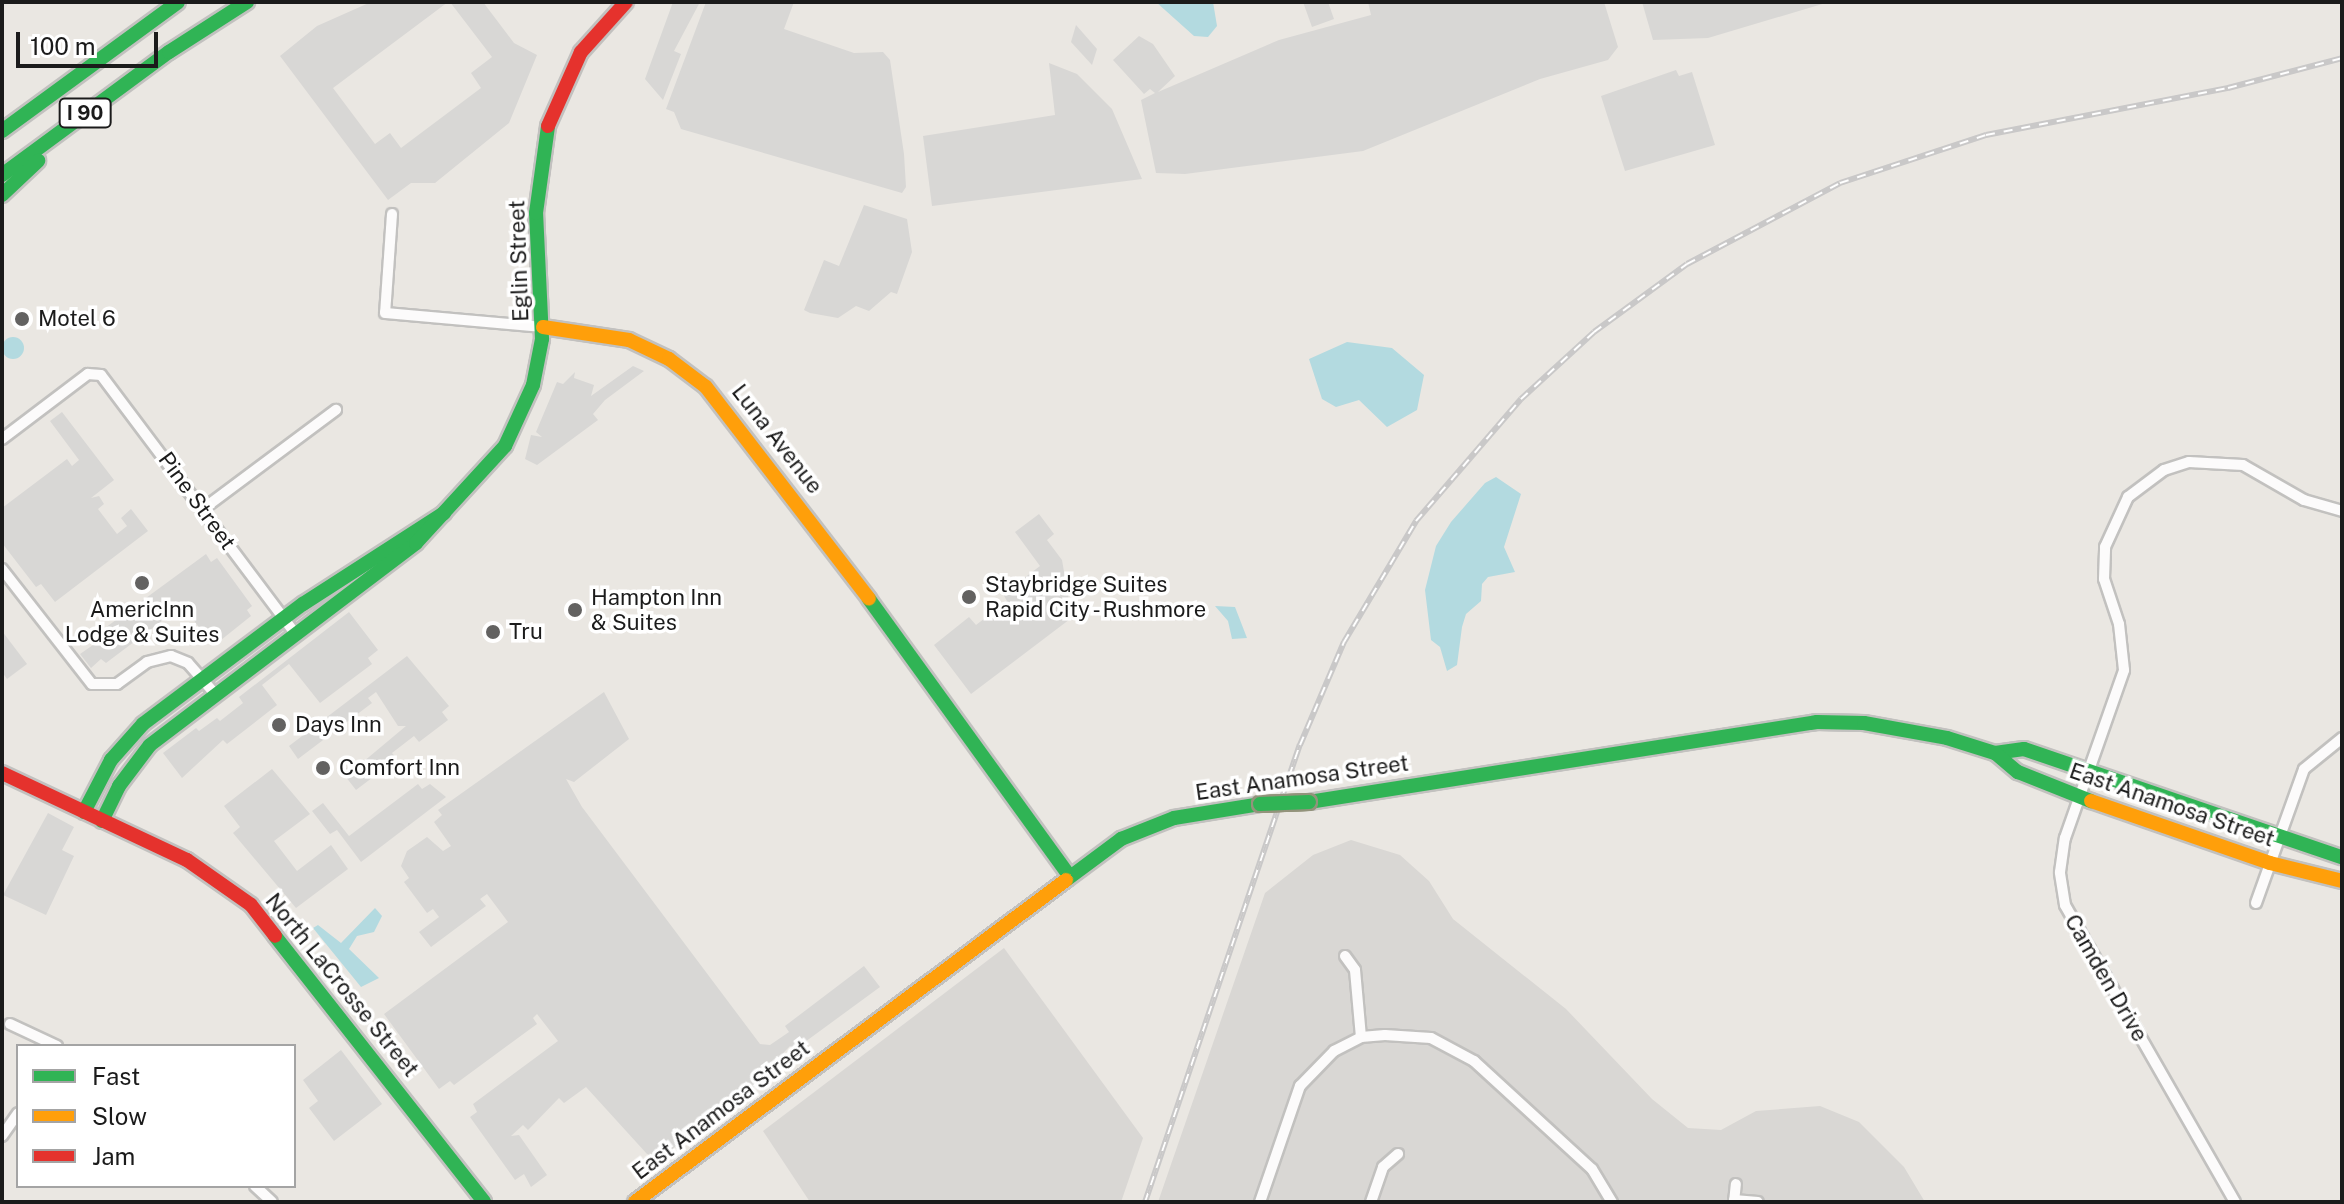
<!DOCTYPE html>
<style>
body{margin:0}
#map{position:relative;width:2344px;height:1204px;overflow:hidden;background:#eae7e2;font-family:"Public Sans",sans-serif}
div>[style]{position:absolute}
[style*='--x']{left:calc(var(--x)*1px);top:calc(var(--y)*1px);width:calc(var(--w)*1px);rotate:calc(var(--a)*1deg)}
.residential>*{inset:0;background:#d9d7d4}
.parking>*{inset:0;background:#d8d7d5}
.water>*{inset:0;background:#b3dae0}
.round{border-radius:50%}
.roads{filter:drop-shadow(2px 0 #c2c1bf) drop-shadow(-2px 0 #c2c1bf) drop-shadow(0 2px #c2c1bf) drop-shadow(0 -2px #c2c1bf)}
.street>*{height:10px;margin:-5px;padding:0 5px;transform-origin:5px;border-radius:5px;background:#fcfbfb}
.fast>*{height:14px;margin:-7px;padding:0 7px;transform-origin:7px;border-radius:7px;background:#30b455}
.slow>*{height:14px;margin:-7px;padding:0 7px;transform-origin:7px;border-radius:7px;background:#ff9f0a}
.jam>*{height:14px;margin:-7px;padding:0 7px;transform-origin:7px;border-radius:7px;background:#e5322d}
.rail>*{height:6px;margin-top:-3px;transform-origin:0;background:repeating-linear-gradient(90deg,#fff 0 9px,#c9c8c8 0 18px);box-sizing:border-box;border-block:2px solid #c9c8c8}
.bridges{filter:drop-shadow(2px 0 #93937b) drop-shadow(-2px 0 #93937b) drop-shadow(0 2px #93937b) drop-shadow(0 -2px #93937b)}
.fast-bridge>*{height:14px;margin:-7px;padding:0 7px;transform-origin:7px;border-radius:7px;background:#30b455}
.dots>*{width:22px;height:22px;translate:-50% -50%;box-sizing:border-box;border:4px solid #fff;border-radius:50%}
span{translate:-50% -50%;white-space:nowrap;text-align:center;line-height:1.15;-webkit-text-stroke:7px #fff;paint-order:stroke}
.shield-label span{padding:2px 6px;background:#fff;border:2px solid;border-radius:6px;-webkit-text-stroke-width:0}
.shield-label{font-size:20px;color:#1b1b1b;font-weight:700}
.street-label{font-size:22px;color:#1b1b1b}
.poi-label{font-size:22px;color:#1b1b1b}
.left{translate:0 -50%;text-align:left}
.frame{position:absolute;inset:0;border:4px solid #1b1b1b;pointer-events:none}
.legend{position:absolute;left:16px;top:1044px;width:280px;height:144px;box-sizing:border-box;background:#fff;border:2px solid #a4a4a4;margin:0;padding:10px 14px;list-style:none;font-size:24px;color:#1b1b1b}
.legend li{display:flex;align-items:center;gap:16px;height:40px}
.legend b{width:40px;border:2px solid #a4a4a4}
.scale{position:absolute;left:16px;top:32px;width:142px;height:36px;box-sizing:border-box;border:4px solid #1b1b1b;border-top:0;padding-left:10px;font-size:24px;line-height:28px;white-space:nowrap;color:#1b1b1b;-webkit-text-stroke:6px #fff;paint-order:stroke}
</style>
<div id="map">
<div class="residential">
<i style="clip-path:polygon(1351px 840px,1400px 855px,1429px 881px,1453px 919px,1566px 1009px,1652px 1099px,1688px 1128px,1721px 1130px,1756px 1111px,1820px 1106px,1859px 1122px,1904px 1167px,1925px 1202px,1158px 1202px,1265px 893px,1313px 855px)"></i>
<i style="clip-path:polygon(1004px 948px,1143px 1138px,1121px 1202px,810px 1202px,763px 1131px)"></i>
</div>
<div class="parking">
<i style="clip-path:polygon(371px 2px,448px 2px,333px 88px,375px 144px,390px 133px,401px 148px,481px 88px,471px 73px,492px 57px,450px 2px,483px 2px,514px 43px,537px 55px,509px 123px,435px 183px,411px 183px,388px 200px,280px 56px,317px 26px)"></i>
<i style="clip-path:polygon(673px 2px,700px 2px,674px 51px,681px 54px,663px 100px,645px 79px)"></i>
<i style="clip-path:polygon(706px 2px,794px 2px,784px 29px,854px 53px,883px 52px,890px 60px,904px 154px,906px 187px,902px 193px,681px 129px,674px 112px,666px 109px)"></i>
<i style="clip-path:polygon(1303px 2px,1328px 2px,1334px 19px,1312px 27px)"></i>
<i style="clip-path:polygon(1368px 2px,1604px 2px,1618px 47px,1608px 60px,1540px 79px,1363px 151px,1185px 174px,1156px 173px,1141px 100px,1155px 93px,1150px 89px,1144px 94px,1113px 60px,1139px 36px,1153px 44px,1175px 76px,1158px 92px,1279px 40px,1371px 15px)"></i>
<i style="clip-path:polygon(1642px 2px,1829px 2px,1708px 38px,1653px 40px)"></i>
<i style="clip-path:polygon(1076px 25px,1097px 49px,1092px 65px,1071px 42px)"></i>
<i style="clip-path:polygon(1049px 63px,1077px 74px,1112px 109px,1142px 179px,932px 206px,923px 136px,1055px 115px)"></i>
<i style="clip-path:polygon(1676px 70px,1679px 76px,1692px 72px,1715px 145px,1625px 171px,1601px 96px)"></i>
<i style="clip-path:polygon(864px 205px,907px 219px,912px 252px,897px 294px,891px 292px,869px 311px,856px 306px,838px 318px,810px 313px,804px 310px,824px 260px,839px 266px)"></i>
<i style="clip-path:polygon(633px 366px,644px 371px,605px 400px,593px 414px,598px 420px,537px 465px,525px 459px,531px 435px,542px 437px,536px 432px,557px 382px,563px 384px,575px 372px,574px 378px,594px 385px,591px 396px)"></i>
<i style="clip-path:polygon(62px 412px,114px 480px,91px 498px,99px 496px,104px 504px,98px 509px,117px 534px,127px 526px,121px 518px,131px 509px,148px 531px,55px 602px,41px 584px,36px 587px,2px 543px,2px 508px,67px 459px,72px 466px,79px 460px,50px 421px)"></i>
<i style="clip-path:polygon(1039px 514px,1054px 534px,1047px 540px,1062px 560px,1069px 601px,1078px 613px,971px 694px,934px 645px,969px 617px,976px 625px,1007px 601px,1003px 594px,1040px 566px,1015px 532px)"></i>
<i style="clip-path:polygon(206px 554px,211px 562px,217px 558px,252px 606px,247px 610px,251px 616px,221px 640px,216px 635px,208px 640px,183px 605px,106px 663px,101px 659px,91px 668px,80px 654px,109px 634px,105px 628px)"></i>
<i style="clip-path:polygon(349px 612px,378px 650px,368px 658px,372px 664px,320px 703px,289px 664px,262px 685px,277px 705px,227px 744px,223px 740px,182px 778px,163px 753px,196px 728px,199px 731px,217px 718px,220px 721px,243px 703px,239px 697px)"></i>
<i style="clip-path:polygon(2px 631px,27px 664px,7px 679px,2px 672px)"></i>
<i style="clip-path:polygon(407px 656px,449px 706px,442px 712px,448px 720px,419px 742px,414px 736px,392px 753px,397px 759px,356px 790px,342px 772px,353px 763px,357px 767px,406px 726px,398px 726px,376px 692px,368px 698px,372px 703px,298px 759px,289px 746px)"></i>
<i style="clip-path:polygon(604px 692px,629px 739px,574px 782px,566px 779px,582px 807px,760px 1044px,770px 1045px,789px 1032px,785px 1026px,864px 966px,880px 987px,794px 1050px,790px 1046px,764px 1073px,760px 1068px,751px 1075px,757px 1085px,660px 1158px,647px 1154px,586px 1087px,564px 1103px,559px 1098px,528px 1130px,523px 1125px,511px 1136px,519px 1135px,547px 1175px,531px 1187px,524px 1174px,515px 1180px,470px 1117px,477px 1112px,473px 1104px,558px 1041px,537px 1014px,533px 1018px,537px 1024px,454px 1085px,450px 1081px,439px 1089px,384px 1014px,508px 922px,487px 894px,480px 899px,486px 906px,431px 947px,419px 932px,439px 917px,433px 909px,427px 913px,404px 882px,409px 878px,401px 866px,407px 851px,427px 837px,443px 851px,451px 846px,434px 822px,442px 815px,438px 810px)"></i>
<i style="clip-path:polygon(272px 769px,310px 814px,274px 841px,297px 871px,331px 845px,348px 869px,296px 908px,233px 833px,240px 827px,224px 806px)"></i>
<i style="clip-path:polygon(418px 784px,422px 789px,430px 784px,446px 797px,361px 862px,337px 830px,330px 834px,312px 811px,323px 803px,349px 836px)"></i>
<i style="clip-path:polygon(48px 813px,74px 827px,62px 850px,74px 856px,46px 915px,3px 895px)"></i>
<i style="clip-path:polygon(341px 1050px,382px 1104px,334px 1141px,309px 1108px,318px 1101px,303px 1080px)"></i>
</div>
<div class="water">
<i style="clip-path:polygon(1156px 2px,1213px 2px,1217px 26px,1208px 37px,1194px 36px)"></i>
<i class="round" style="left:2px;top:337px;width:22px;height:22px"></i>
<i style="clip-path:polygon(1347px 342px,1392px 348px,1424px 375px,1417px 410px,1387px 427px,1359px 400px,1336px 407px,1322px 399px,1309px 359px)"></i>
<i style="clip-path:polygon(1496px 477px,1521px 494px,1504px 547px,1515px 572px,1488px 577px,1482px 584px,1481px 601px,1466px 614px,1462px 627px,1457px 665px,1447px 671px,1440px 647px,1431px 640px,1425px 590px,1436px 546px,1451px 522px,1485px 483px)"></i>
<i style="clip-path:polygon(1215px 606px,1235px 607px,1247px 638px,1232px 639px,1228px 621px)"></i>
<i style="clip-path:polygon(375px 908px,382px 916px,374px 932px,357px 936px,349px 949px,379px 978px,361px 987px,313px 928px,318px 925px,341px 943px)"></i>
</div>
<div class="roads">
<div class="street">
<i style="--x:392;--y:214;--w:99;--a:94"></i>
<i style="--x:385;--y:313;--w:159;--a:5.1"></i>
<i style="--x:2;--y:439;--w:108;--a:-37.1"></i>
<i style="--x:88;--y:374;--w:13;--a:4"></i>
<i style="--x:101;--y:375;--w:323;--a:53.1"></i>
<i style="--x:203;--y:509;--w:166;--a:-36.7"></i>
<i style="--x:2;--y:569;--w:146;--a:52"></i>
<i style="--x:92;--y:684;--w:25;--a:0"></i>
<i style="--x:117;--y:684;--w:37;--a:-36"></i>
<i style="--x:147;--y:662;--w:25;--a:-14"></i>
<i style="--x:171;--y:656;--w:18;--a:22"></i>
<i style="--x:188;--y:663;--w:41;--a:48.9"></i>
<i style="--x:2256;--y:903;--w:142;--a:-70.3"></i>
<i style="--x:2304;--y:769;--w:49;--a:-39.2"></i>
<i style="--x:1345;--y:956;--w:17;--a:54"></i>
<i style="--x:1355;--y:970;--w:67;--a:84.9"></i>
<i style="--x:10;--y:1024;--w:52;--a:25.1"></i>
<i style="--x:2;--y:1136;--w:28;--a:-55"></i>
<i style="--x:255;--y:1186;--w:23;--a:43"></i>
<i style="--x:1734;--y:1200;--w:24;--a:5"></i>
<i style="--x:1260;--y:1202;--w:123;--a:-71"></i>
<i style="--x:1300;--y:1086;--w:49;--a:-45.8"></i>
<i style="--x:1334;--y:1051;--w:30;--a:-27"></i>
<i style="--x:1361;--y:1037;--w:24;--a:-5"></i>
<i style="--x:1385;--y:1035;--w:46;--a:3.7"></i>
<i style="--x:1431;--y:1038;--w:49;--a:28.1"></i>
<i style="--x:1474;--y:1061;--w:160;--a:42.5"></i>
<i style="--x:1592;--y:1169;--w:39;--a:59"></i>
<i style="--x:1371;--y:1202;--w:37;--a:-71"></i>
<i style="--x:1383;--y:1167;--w:20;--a:-41"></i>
<i style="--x:1734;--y:1202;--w:18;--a:-84"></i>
<i style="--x:2235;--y:1202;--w:342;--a:-119.8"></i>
<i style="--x:2065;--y:905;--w:33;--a:-99"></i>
<i style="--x:2060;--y:872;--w:34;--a:-82"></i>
<i style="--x:2065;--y:838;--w:178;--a:-70.6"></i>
<i style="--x:2124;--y:670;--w:46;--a:-96.2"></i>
<i style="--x:2119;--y:624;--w:47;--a:-108.4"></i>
<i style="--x:2104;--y:579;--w:32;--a:-88"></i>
<i style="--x:2105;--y:547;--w:55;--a:-65.3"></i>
<i style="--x:2128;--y:497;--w:45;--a:-36.9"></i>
<i style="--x:2164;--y:470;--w:26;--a:-18"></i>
<i style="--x:2189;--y:462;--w:54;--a:3.2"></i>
<i style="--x:2243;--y:465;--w:70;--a:29.8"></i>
<i style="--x:2304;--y:500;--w:40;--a:16"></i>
</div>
<div class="fast">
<i style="--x:2;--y:131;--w:218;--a:-36.2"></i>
<i style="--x:2;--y:175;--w:207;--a:-36.4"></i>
<i style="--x:169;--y:52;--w:93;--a:-32.7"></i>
<i style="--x:2;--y:195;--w:50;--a:-43.4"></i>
<i style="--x:869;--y:599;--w:339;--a:54.1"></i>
<i style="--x:1995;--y:753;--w:29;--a:-8"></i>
<i style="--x:2024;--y:749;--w:336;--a:18.8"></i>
<i style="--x:1309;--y:802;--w:514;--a:-8.95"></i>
<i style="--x:1817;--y:722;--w:47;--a:1.2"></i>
<i style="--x:1864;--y:723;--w:84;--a:10.2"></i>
<i style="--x:1947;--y:738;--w:50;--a:17.4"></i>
<i style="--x:1995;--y:753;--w:30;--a:40"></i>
<i style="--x:2018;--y:772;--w:79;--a:21.7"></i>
<i style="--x:84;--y:812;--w:59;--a:-62.6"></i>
<i style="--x:111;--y:760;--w:48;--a:-48.4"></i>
<i style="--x:143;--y:724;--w:200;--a:-36.9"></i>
<i style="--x:303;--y:604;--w:168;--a:-32.8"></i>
<i style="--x:102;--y:821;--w:39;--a:-64"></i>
<i style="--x:119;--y:786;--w:51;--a:-52.9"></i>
<i style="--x:150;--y:745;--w:334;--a:-37.2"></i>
<i style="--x:416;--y:543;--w:132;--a:-47.5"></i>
<i style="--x:505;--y:446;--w:67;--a:-65.3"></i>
<i style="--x:533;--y:385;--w:47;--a:-78.9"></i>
<i style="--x:542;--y:339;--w:126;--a:-92.7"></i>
<i style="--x:536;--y:213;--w:88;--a:-82.1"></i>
<i style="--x:1066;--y:880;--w:69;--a:-36.7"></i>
<i style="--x:1121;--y:839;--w:57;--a:-21.6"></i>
<i style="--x:1174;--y:818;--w:87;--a:-9.2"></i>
<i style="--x:275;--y:936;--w:338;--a:51.8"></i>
</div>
<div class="slow">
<i style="--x:543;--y:327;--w:87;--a:8.6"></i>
<i style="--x:629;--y:340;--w:44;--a:25.4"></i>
<i style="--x:669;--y:359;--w:46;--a:37.1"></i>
<i style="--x:706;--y:387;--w:267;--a:52.4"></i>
<i style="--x:2091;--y:801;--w:189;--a:19.1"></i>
<i style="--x:2270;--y:863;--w:74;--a:14"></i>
<i style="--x:635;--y:1202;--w:538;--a:-36.76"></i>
</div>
<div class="jam">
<i style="--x:548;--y:126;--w:81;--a:-66"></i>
<i style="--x:581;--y:52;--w:67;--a:-48"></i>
<i style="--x:2;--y:773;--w:204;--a:25.2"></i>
<i style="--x:187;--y:860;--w:78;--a:35.1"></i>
<i style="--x:251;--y:905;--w:39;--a:52"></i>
</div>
</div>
<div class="rail">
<i style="--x:1145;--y:1202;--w:483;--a:-71.3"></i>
<i style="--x:1300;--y:745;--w:112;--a:-66.9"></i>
<i style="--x:1344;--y:642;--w:141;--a:-59.2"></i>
<i style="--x:1416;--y:521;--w:161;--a:-49.3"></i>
<i style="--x:1521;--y:399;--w:99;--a:-42.5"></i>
<i style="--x:1594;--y:332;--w:115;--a:-36.2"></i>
<i style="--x:1687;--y:264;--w:173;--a:-27.9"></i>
<i style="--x:1840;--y:183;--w:154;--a:-18.2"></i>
<i style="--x:1986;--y:135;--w:247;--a:-11"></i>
<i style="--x:2228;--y:88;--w:118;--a:-14.7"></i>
</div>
<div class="bridges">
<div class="fast-bridge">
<i style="--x:1260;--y:804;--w:49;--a:-2.3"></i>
</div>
</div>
<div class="dots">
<i style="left:22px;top:319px;background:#636261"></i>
<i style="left:142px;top:583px;background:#636261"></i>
<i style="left:969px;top:597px;background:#636261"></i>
<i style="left:575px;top:610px;background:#636261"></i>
<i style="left:493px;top:632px;background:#636261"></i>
<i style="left:279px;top:725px;background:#636261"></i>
<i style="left:323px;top:768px;background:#636261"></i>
</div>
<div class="shield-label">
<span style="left:85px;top:113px">I 90</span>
</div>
<div class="street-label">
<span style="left:519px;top:261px;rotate:-92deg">Eglin Street</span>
<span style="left:777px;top:439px;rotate:52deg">Luna Avenue</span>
<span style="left:197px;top:501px;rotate:54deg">Pine Street</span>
<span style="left:1302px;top:778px;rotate:-8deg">East Anamosa Street</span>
<span style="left:2172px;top:805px;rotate:19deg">East Anamosa Street</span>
<span style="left:2106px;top:978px;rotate:60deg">Camden Drive</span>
<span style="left:342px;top:985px;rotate:51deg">North LaCrosse Street</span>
<span style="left:721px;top:1110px;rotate:-37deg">East Anamosa Street</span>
</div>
<div class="poi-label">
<span class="left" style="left:38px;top:319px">Motel 6</span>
<span class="left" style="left:985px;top:597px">Staybridge Suites<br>Rapid City - Rushmore</span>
<span class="left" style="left:591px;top:610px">Hampton Inn<br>&amp; Suites</span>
<span style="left:142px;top:622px">AmericInn<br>Lodge &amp; Suites</span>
<span class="left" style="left:509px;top:632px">Tru</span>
<span class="left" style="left:295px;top:725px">Days Inn</span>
<span class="left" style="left:339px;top:768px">Comfort Inn</span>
</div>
<div class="frame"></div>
<ul class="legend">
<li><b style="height:10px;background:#30b455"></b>Fast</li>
<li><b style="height:10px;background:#ff9f0a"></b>Slow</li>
<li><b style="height:10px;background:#e5322d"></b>Jam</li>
</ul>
<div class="scale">100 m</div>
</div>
